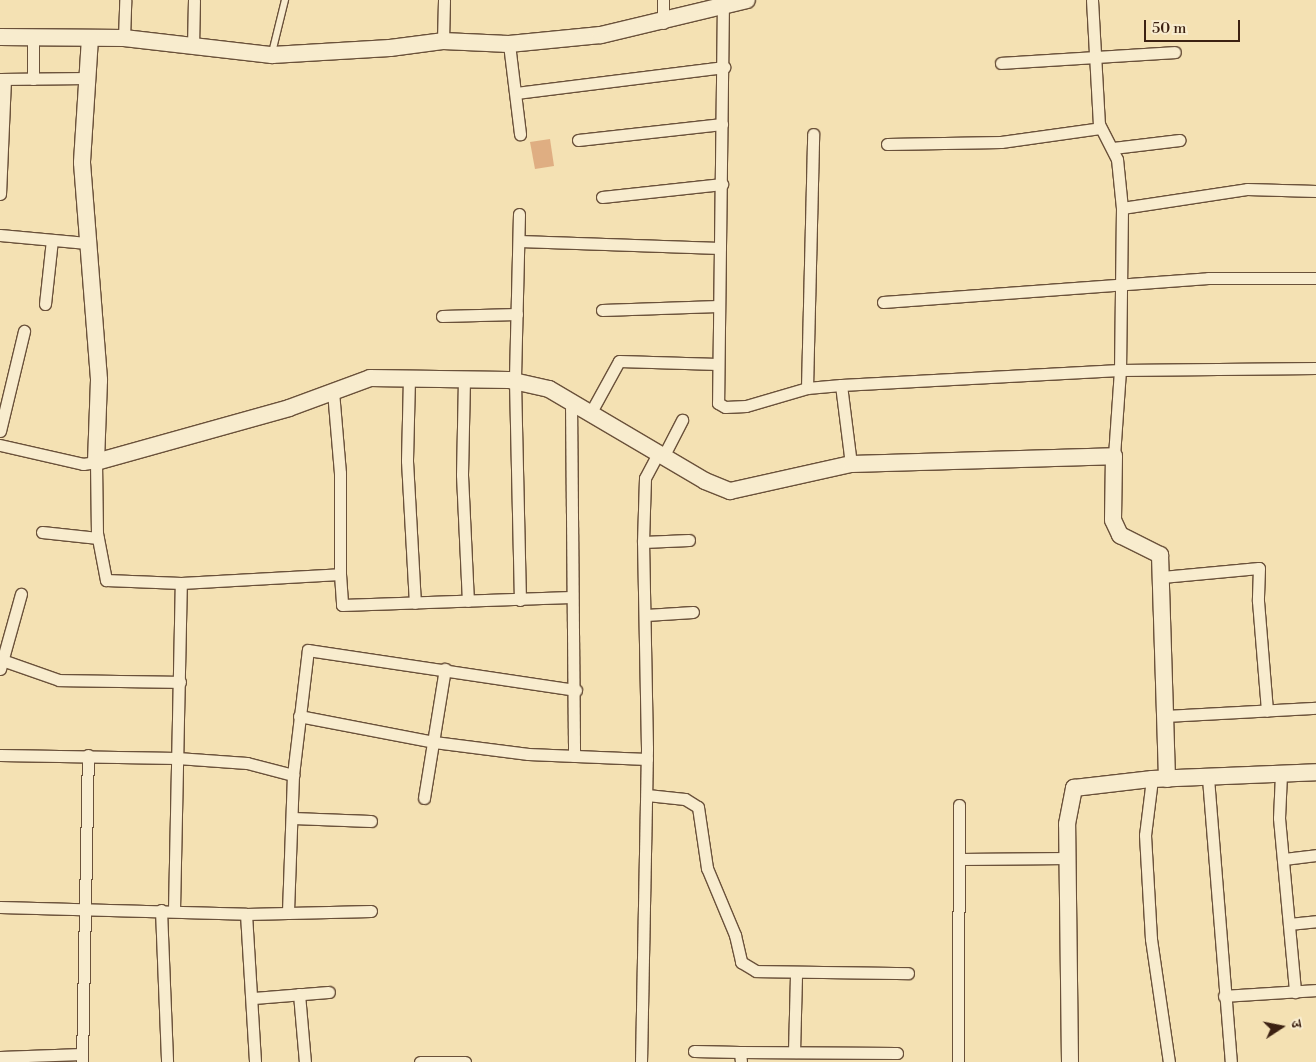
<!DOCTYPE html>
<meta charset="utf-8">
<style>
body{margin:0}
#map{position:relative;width:1316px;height:1062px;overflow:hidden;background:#f4e1b3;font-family:"Libre Bodoni","Noto Serif Devanagari",serif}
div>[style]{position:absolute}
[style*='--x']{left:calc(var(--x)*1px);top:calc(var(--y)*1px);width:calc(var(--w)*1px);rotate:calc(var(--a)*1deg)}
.building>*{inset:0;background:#dfae82}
.roads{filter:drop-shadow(1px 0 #6a513a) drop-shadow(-1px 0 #6a513a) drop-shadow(0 1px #6a513a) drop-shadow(0 -1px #6a513a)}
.lane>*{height:5.5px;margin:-2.75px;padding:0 2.75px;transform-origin:2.75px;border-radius:2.75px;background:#f8ecce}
.street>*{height:11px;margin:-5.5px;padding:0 5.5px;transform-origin:5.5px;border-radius:5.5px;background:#f8ecce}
.secondary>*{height:16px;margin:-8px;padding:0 8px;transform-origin:8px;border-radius:8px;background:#f8ecce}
span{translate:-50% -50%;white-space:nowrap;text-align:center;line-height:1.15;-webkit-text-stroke:5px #f8ecce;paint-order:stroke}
.north{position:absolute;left:1256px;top:1002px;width:50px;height:50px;-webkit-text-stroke:4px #f8ecce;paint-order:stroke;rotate:79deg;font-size:14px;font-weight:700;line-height:20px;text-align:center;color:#3c2112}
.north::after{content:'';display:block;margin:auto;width:18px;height:22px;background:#3c2112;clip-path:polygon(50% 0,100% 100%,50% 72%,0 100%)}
.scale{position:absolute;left:1144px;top:20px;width:96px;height:22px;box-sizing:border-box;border:2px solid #3c2112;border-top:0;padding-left:6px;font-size:15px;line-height:18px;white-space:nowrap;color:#3c2112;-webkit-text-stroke:4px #f8ecce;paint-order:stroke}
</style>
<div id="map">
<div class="building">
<i style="clip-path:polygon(550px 139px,554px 166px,535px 169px,530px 142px)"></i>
</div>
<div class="roads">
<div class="lane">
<i style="--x:272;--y:53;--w:55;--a:-76.2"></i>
</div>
<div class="street">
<i style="--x:663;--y:0;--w:23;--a:90"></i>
<i style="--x:723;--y:0;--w:403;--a:90.7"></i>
<i style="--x:718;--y:403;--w:8;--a:30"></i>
<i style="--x:725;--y:407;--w:21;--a:-3"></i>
<i style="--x:746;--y:406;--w:64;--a:-16.4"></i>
<i style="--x:807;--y:388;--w:34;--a:-5"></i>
<i style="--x:841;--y:385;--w:80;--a:82.8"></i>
<i style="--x:1092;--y:0;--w:124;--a:86.8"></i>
<i style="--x:1099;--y:124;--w:39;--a:63"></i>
<i style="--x:1117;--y:159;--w:49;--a:84.2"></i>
<i style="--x:1122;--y:208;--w:162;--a:90.7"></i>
<i style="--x:1120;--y:370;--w:86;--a:94"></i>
<i style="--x:124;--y:38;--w:38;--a:-88"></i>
<i style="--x:443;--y:41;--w:41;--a:-88.6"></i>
<i style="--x:509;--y:44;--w:91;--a:83"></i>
<i style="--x:193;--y:47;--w:47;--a:-88.8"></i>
<i style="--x:1001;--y:63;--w:174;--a:-3.6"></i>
<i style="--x:0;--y:79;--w:88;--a:-0.7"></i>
<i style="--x:33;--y:79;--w:42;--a:-90"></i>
<i style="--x:516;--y:93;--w:210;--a:-7.1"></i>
<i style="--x:578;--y:140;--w:145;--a:-6.3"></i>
<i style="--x:887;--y:144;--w:114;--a:-1"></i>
<i style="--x:1001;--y:142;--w:100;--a:-8"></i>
<i style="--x:1113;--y:148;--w:67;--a:-6.8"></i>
<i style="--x:0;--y:194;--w:115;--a:-87.5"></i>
<i style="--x:602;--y:197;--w:121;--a:-6.2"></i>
<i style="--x:1122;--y:208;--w:126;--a:-8.6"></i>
<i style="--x:1247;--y:189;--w:69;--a:1.7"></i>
<i style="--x:519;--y:214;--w:167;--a:91.4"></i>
<i style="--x:515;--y:381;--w:219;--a:88.7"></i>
<i style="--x:0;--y:235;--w:87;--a:5.3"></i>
<i style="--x:519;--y:241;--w:201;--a:2"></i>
<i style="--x:883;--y:302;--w:326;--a:-4.2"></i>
<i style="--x:1208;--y:278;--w:108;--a:0"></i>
<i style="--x:45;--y:304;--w:64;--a:-83.8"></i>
<i style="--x:602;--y:310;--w:116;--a:-2"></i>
<i style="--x:442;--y:316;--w:75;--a:-1.5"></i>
<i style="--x:409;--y:378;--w:83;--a:91.4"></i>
<i style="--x:407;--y:461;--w:142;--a:86.8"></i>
<i style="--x:464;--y:379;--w:96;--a:91.2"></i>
<i style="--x:462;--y:475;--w:126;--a:87.3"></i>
<i style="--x:841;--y:385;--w:279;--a:-3.1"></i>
<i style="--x:1120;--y:370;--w:196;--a:-0.6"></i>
<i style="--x:807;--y:388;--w:254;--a:-88.6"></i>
<i style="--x:571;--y:401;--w:355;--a:89.5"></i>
<i style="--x:591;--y:412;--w:58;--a:-61.2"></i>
<i style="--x:619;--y:361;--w:99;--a:1.7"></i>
<i style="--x:0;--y:431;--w:103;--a:-76.5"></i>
<i style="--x:0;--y:445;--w:85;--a:12.9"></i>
<i style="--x:83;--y:464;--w:13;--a:-9"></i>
<i style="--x:96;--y:462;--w:71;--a:89.2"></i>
<i style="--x:97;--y:533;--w:48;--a:79.2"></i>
<i style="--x:106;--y:580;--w:75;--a:2.3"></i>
<i style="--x:181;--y:583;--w:159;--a:-3.2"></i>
<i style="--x:340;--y:574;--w:101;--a:-90"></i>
<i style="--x:340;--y:473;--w:81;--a:-94.9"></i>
<i style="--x:663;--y:457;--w:42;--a:-62.8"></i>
<i style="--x:42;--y:532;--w:56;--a:6.1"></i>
<i style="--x:643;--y:542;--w:46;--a:-2.5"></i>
<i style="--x:340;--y:574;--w:31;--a:86"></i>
<i style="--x:342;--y:605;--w:229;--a:-2"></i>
<i style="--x:1162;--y:577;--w:97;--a:-5.3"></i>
<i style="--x:1259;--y:568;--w:33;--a:92"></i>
<i style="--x:1258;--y:601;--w:110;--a:85.3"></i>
<i style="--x:646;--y:615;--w:47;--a:-3.7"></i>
<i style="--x:2;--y:660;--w:60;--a:19.3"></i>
<i style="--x:59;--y:680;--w:121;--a:0.9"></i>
<i style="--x:0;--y:669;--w:78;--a:-74.4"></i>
<i style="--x:299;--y:716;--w:137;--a:10.9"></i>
<i style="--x:434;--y:742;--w:95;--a:7.3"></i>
<i style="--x:528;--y:754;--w:119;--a:2.4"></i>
<i style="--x:1166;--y:716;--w:150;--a:-3.1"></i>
<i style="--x:0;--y:755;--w:177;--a:1"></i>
<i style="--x:177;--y:758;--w:70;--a:4.1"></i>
<i style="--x:247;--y:763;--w:48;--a:14.6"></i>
<i style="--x:293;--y:775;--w:138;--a:92.1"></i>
<i style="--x:288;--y:913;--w:42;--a:178.6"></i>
<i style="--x:246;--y:914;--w:148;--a:86.5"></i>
<i style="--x:1281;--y:774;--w:44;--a:92.6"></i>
<i style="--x:1279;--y:818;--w:175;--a:84.7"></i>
<i style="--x:293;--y:775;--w:126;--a:-83.2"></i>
<i style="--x:308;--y:650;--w:271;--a:8.5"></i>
<i style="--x:1208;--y:778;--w:285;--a:85.4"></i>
<i style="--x:1152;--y:779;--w:56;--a:97.1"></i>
<i style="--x:1145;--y:835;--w:104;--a:86.7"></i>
<i style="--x:1151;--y:939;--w:124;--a:81.7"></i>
<i style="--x:647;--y:795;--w:38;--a:6"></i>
<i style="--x:685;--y:799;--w:15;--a:32"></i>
<i style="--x:698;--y:807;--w:62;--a:81.6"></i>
<i style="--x:707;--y:868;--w:73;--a:67.3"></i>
<i style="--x:735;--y:935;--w:28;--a:77"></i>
<i style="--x:741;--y:962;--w:17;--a:31"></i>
<i style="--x:756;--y:971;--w:152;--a:0.8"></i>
<i style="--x:424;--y:798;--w:131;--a:-80.8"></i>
<i style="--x:292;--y:818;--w:79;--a:2.2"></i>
<i style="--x:960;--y:859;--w:108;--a:-0.5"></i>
<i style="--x:1284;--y:859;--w:32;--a:-7"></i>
<i style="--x:0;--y:907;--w:246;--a:1.6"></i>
<i style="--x:161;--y:910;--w:152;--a:87.7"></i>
<i style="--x:174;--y:910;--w:327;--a:-88.8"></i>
<i style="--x:288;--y:913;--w:83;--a:-1.4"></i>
<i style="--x:1289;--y:924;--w:27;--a:-6"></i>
<i style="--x:299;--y:994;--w:68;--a:85"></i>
<i style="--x:1224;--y:996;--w:92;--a:-3.7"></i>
<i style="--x:253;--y:998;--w:76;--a:-4.5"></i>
<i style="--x:694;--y:1051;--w:46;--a:1.2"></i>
<i style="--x:794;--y:1052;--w:79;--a:-88.5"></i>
<i style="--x:0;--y:1057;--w:82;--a:-2.1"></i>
<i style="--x:82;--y:1062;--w:307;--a:-88.9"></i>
<i style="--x:420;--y:1062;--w:45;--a:0"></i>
<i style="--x:641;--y:1062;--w:314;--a:-88.9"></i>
<i style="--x:647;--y:748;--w:206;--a:-91.1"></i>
<i style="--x:643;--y:542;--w:64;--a:-88.2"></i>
<i style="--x:645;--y:478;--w:27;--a:-62"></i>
<i style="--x:741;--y:1062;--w:10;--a:-96"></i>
<i style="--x:740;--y:1052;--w:157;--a:0.4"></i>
<i style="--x:958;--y:1062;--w:257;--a:-89.8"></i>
</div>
<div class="secondary">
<i style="--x:0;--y:37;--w:124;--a:0.5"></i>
<i style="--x:124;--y:38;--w:149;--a:6.6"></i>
<i style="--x:272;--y:55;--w:118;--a:-3.4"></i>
<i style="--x:390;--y:48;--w:53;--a:-7.5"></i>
<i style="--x:443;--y:41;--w:66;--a:2.6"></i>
<i style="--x:509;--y:44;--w:92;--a:-5.6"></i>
<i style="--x:601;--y:35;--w:150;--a:-13.5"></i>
<i style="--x:90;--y:38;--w:125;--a:93.7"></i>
<i style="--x:82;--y:163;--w:218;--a:85.5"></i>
<i style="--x:99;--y:380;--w:82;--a:92.1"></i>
<i style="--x:96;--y:462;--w:200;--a:-15.6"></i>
<i style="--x:289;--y:408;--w:86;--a:-20.3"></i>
<i style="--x:370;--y:378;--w:139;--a:0.8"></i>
<i style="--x:509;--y:380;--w:41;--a:12.7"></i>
<i style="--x:549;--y:389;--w:181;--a:30.5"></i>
<i style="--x:705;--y:481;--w:27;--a:22"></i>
<i style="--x:730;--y:491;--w:124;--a:-12.6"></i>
<i style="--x:851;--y:464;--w:263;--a:-1.7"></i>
<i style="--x:1114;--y:456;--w:64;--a:90.9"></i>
<i style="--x:1113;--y:520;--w:17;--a:65"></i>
<i style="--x:1120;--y:535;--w:45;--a:26.6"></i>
<i style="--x:1160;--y:555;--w:224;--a:88.2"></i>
<i style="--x:1070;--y:1062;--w:238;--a:-90.7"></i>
<i style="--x:1067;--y:824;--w:37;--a:-79"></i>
<i style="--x:1074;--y:788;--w:79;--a:-6.6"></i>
<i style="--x:1152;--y:779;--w:164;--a:-2.4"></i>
</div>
</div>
<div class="north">उ</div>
<div class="scale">50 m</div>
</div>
